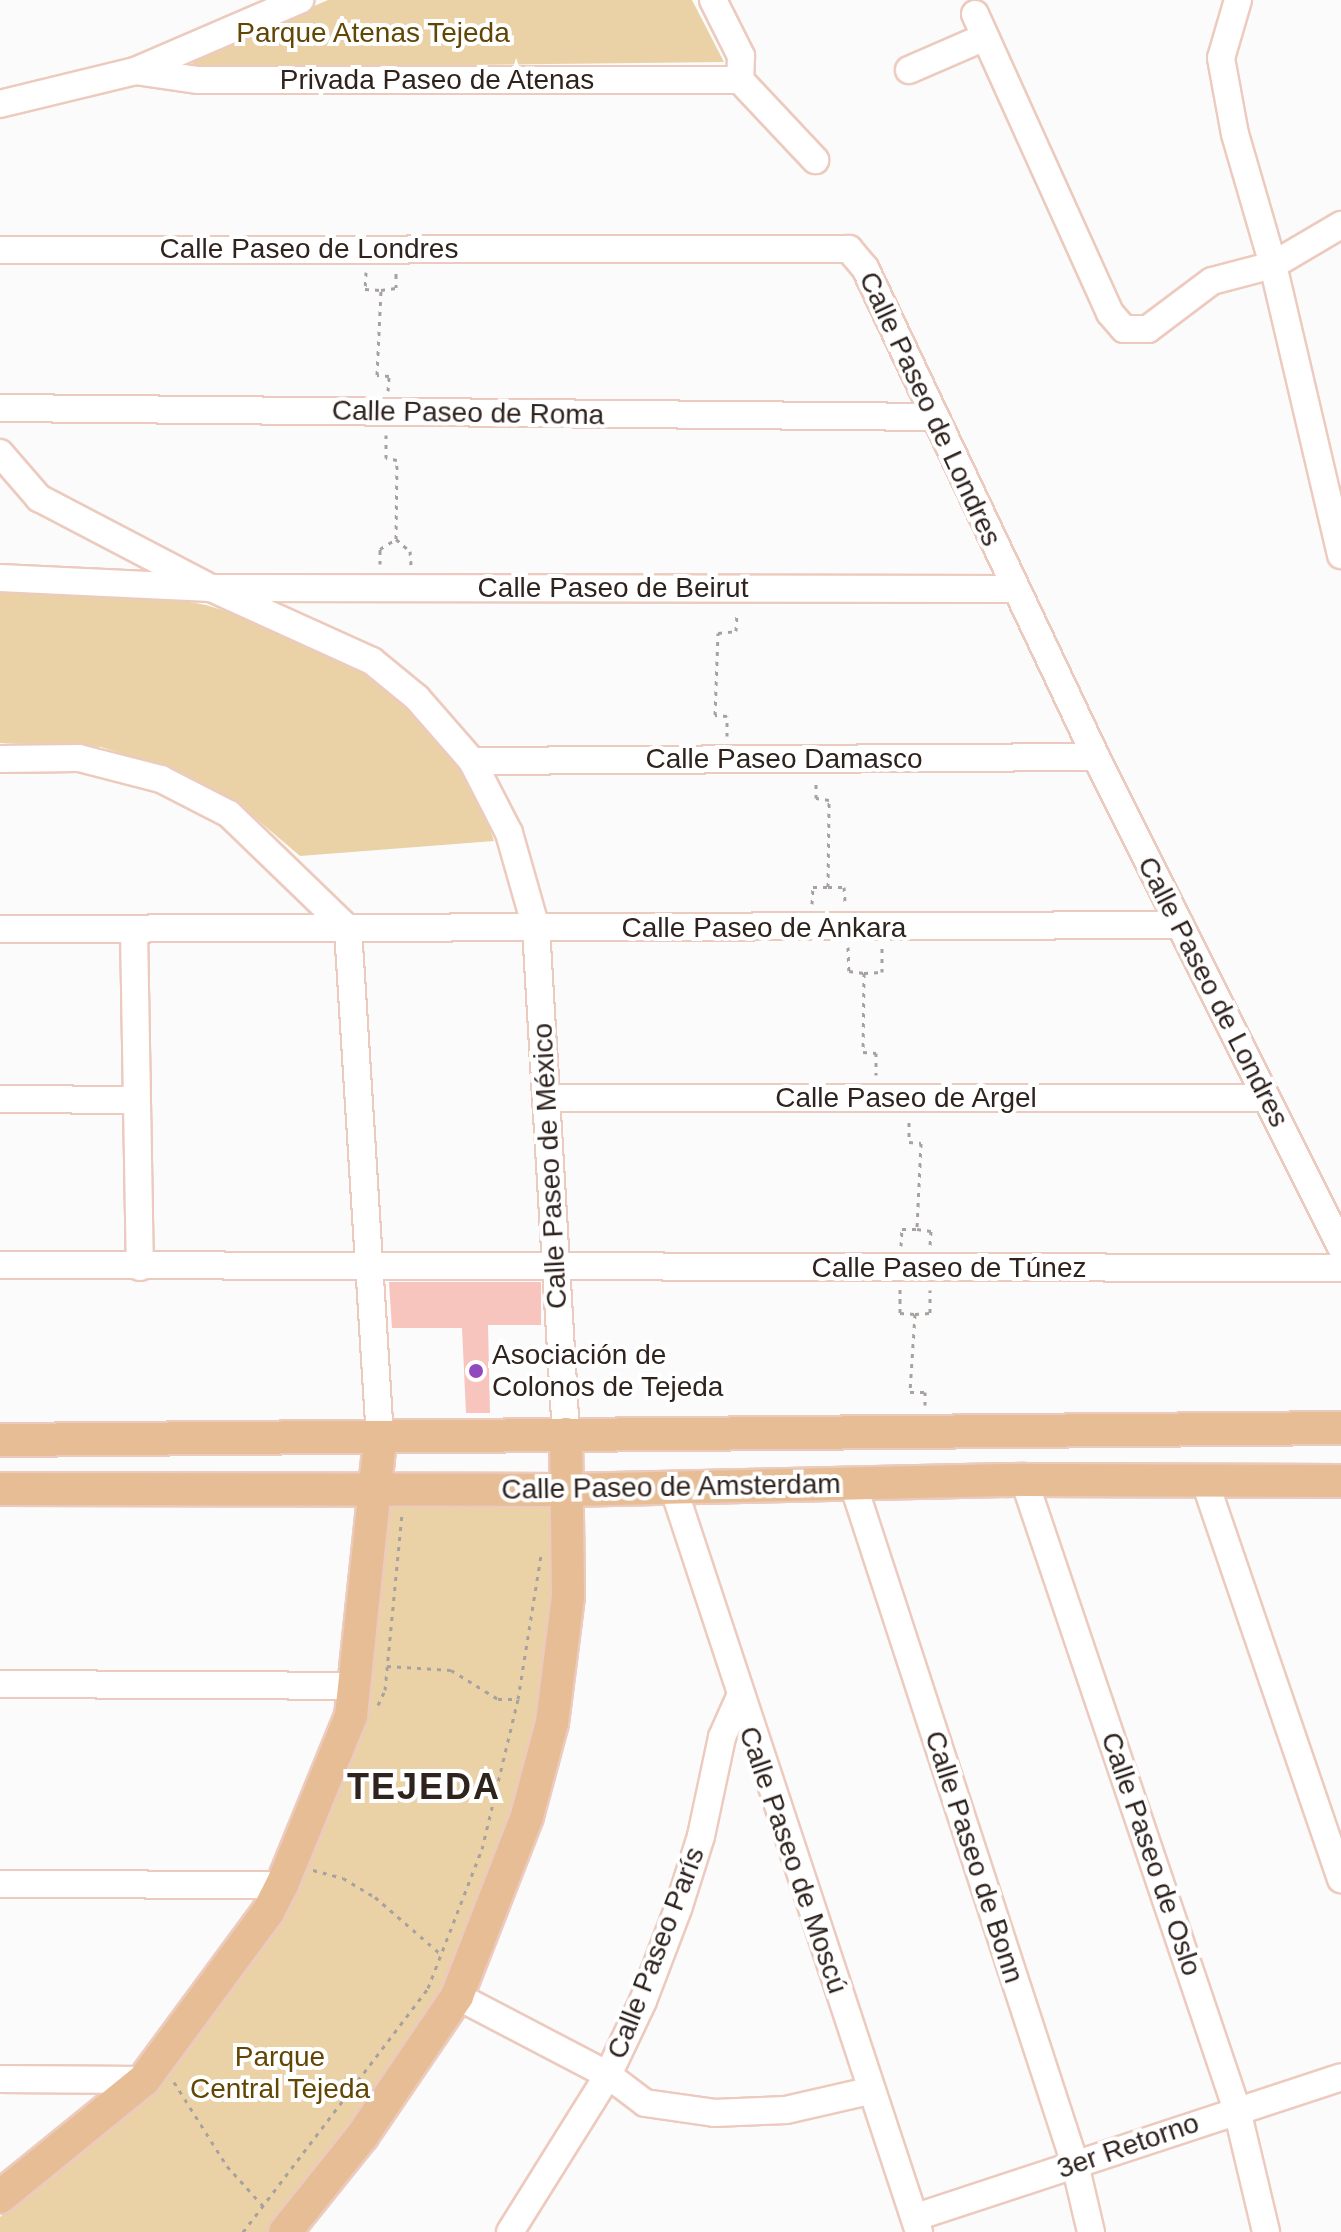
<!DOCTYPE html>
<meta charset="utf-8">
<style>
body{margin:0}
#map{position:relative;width:1341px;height:2232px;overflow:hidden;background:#fbfbfb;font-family:Arial,sans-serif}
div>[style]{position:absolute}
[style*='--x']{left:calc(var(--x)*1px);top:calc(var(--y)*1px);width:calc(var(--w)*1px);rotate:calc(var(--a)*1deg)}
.green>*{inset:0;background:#ead2a6}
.building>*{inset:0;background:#f7c4be}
.path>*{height:3px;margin-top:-1.5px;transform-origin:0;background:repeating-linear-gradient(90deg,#a7a2a0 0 4px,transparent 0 10px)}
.roads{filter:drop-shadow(2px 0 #eccbbe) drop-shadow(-2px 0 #eccbbe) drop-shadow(0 2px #eccbbe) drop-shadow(0 -2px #eccbbe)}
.minor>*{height:26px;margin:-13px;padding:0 13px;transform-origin:13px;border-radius:13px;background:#fff}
.major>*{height:32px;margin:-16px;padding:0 16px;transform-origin:16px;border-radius:16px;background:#e6bd95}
.dots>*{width:22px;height:22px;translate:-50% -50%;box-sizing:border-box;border:4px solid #fff;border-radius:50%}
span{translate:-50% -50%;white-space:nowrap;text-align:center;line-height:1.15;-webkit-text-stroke:8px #fff;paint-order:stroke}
.park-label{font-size:28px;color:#624603}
.street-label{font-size:28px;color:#2f231e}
.poi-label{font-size:28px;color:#2f231e}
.left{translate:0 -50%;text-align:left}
.district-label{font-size:36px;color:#2f231e;font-weight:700;letter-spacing:2px}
</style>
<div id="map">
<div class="green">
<i style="clip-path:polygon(328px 0,692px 0,724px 62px,201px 68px,188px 61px)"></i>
<i style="clip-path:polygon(0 583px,129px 591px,206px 605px,293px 632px,383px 679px,475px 784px,494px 841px,300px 856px,245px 809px,178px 771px,101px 747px,0 743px)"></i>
<i style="clip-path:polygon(562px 1499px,540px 1707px,520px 1785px,458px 1959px,422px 2034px,274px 2232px,0 2232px,0 2217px,136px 2101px,291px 1897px,367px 1695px,382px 1500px)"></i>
</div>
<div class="building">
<i style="clip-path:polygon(389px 1282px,541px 1282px,541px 1325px,488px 1325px,490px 1413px,466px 1413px,462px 1328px,392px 1328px)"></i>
</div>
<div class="path">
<i style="--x:366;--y:272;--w:17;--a:93"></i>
<i style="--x:365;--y:289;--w:16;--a:4"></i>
<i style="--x:388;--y:391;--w:15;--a:-86"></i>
<i style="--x:389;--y:376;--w:12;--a:-175"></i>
<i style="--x:377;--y:375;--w:85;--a:-87.3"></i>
<i style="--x:381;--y:290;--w:15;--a:-8"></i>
<i style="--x:396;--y:288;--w:15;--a:-90"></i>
<i style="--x:396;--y:539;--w:18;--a:41"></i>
<i style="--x:410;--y:551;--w:14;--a:86"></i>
<i style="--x:380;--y:564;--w:15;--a:-90"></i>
<i style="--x:380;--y:549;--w:19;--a:-32"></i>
<i style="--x:396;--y:539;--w:79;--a:-89.3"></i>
<i style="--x:397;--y:460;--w:11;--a:-170"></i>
<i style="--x:386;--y:458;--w:23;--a:-90"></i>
<i style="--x:727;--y:736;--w:20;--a:-90"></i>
<i style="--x:727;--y:716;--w:12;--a:-175"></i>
<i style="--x:715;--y:715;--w:82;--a:-87.9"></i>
<i style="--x:718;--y:633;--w:18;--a:-6"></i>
<i style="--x:736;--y:631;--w:19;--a:-87"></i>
<i style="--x:828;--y:887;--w:16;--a:0"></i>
<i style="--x:844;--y:887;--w:16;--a:86"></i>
<i style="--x:812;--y:904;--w:17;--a:-87"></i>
<i style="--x:813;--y:887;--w:15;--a:0"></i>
<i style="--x:828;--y:887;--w:87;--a:-89.3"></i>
<i style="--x:829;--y:800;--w:13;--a:-171"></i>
<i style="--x:816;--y:798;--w:19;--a:-90"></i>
<i style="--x:848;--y:947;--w:24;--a:88"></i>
<i style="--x:849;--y:971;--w:15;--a:8"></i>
<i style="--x:864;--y:973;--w:79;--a:90.7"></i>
<i style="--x:863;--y:1052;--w:13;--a:4"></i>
<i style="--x:876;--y:1053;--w:22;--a:90"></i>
<i style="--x:864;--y:973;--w:18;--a:-3"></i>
<i style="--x:882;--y:972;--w:26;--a:-90"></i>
<i style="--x:909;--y:1122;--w:20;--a:90"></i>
<i style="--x:909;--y:1142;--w:12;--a:5"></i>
<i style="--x:921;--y:1143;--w:86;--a:92.7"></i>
<i style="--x:917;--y:1229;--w:14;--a:8"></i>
<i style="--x:931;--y:1231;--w:16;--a:94"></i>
<i style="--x:901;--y:1246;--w:17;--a:-87"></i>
<i style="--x:902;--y:1229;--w:15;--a:0"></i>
<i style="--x:900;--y:1289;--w:24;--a:90"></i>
<i style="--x:900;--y:1313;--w:15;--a:4"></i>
<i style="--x:915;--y:1314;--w:78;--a:93.7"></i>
<i style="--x:910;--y:1392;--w:15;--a:0"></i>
<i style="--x:925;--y:1392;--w:13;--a:90"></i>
<i style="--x:915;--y:1314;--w:15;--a:-4"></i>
<i style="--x:930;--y:1313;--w:23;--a:-90"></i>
<i style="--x:387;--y:1666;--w:64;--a:3.6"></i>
<i style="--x:451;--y:1670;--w:55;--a:31.7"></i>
<i style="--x:498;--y:1699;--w:20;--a:0"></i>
<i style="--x:378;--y:1705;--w:17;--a:-65"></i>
<i style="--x:385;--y:1690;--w:176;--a:-84.5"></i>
<i style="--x:313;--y:1870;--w:31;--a:15"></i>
<i style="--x:343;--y:1878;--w:37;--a:31"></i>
<i style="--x:375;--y:1897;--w:89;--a:40.9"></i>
<i style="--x:174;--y:2082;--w:99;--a:57.8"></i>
<i style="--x:227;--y:2166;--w:57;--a:47.9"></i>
<i style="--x:243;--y:2232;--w:306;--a:-52.8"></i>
<i style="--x:428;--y:1988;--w:149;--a:-68.8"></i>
<i style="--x:482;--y:1849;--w:154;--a:-76.5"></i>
<i style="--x:518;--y:1699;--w:145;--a:-80.9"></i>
</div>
<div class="roads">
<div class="minor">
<i style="--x:713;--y:0;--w:63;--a:63.4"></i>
<i style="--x:741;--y:56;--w:24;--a:92"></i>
<i style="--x:740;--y:80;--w:110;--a:46.8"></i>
<i style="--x:1238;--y:0;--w:60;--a:106.3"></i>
<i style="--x:1221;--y:58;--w:77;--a:79.6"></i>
<i style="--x:1235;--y:134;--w:136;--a:73.8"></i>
<i style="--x:1273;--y:265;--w:298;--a:76.8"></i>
<i style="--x:975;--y:14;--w:328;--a:65.7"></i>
<i style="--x:1110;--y:313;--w:21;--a:49"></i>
<i style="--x:1124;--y:329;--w:24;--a:0"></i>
<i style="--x:1148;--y:329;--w:80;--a:-36.9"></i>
<i style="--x:1212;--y:281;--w:63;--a:-14.7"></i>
<i style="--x:1273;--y:265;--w:79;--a:-30.5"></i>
<i style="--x:909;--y:70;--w:83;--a:-23.5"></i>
<i style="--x:135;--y:71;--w:64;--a:8.1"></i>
<i style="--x:198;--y:80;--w:542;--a:0"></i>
<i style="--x:0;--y:104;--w:139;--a:-13.7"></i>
<i style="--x:135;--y:71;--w:180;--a:-23.3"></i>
<i style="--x:0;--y:250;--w:849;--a:-0.07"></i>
<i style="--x:849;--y:249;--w:25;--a:50"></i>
<i style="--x:865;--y:268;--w:541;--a:64.71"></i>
<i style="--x:1096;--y:757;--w:548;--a:63.43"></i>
<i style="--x:0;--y:408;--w:935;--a:0.55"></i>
<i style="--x:0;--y:453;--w:60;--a:49.1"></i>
<i style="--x:39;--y:498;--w:194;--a:27.6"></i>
<i style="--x:211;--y:588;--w:804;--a:0.07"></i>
<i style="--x:0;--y:578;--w:211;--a:2.7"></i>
<i style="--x:211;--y:588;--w:177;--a:24.4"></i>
<i style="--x:372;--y:661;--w:58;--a:39.4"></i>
<i style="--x:417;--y:698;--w:84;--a:48.9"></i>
<i style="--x:472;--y:761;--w:81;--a:62.8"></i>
<i style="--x:509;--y:833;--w:99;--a:74.1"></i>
<i style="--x:536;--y:928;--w:507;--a:86.61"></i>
<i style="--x:0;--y:759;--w:79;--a:-0.7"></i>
<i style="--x:79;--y:758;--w:85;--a:14.4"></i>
<i style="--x:161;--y:779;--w:76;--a:27.2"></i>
<i style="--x:229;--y:814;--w:165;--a:44"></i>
<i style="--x:348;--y:929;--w:510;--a:86.4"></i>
<i style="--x:472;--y:761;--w:624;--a:-0.37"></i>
<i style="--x:0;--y:929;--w:1180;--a:-0.19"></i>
<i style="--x:134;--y:930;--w:337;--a:89"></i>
<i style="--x:546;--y:1098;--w:720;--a:0"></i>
<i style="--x:0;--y:1099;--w:136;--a:0.4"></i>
<i style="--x:0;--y:1265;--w:1341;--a:0.13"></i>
<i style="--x:1024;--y:1480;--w:665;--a:71.32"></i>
<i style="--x:1237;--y:2110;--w:125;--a:76.6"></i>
<i style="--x:1205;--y:1482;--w:420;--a:71.1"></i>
<i style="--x:853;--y:1484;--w:715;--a:71.92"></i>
<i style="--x:1075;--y:2164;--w:70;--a:76.8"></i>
<i style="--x:673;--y:1487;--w:785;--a:71.73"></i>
<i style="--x:0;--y:1684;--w:357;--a:0.3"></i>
<i style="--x:0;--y:1884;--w:282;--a:0.2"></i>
<i style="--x:457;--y:1996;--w:170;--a:27.6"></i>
<i style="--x:608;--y:2075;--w:46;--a:37.1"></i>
<i style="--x:645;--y:2103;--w:70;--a:8.2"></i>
<i style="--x:714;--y:2113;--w:72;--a:-2.4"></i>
<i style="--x:786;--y:2110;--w:85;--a:-12.9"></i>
<i style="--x:0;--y:2079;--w:144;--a:0.4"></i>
<i style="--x:916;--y:2217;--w:447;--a:-18.2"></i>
<i style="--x:510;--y:2232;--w:185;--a:-58"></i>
<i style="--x:608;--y:2075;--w:82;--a:-64.7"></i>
<i style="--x:643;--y:2001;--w:98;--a:-69.2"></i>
<i style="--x:678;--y:1909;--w:77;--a:-72.5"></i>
<i style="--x:701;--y:1836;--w:101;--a:-78"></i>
<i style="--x:722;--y:1737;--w:42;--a:-65.9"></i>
</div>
<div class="major">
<i style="--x:0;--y:1440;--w:1341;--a:-0.51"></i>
<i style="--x:0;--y:1489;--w:569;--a:0.1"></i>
<i style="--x:569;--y:1490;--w:455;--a:-1.3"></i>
<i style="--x:1024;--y:1480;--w:317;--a:0.2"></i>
<i style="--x:0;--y:2197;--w:186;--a:-39.1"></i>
<i style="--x:144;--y:2080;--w:209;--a:-53.6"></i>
<i style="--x:268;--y:1912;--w:30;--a:-63"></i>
<i style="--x:282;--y:1885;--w:183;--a:-67.8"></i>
<i style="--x:351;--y:1716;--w:280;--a:-84"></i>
<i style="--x:285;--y:2232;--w:123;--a:-51.3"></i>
<i style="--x:362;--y:2136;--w:169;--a:-55.8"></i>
<i style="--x:457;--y:1996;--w:193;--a:-68.7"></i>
<i style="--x:527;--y:1816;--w:96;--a:-75"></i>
<i style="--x:552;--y:1723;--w:127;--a:-82.8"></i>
<i style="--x:568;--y:1597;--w:163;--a:-90.7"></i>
</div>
</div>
<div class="dots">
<i style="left:476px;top:1371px;background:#914abd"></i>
</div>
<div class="park-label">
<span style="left:373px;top:33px">Parque Atenas Tejeda</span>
<span style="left:280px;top:2073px">Parque<br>Central Tejeda</span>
</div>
<div class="street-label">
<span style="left:437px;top:80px">Privada Paseo de Atenas</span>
<span style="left:309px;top:249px">Calle Paseo de Londres</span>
<span style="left:930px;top:409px;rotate:65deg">Calle Paseo de Londres</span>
<span style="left:468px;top:413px;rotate:1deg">Calle Paseo de Roma</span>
<span style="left:613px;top:588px">Calle Paseo de Beirut</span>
<span style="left:784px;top:759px">Calle Paseo Damasco</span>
<span style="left:764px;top:928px">Calle Paseo de Ankara</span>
<span style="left:1213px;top:992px;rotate:63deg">Calle Paseo de Londres</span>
<span style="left:906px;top:1098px">Calle Paseo de Argel</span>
<span style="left:550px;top:1166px;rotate:-93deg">Calle Paseo de México</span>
<span style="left:949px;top:1268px">Calle Paseo de Túnez</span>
<span style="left:671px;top:1487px;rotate:-1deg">Calle Paseo de Amsterdam</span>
<span style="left:1151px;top:1854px;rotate:71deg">Calle Paseo de Oslo</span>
<span style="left:974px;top:1857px;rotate:72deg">Calle Paseo de Bonn</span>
<span style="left:793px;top:1860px;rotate:71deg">Calle Paseo de Moscú</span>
<span style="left:656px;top:1953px;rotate:-69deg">Calle Paseo París</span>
<span style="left:1128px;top:2146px;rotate:-19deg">3er Retorno</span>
</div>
<div class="poi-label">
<span class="left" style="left:492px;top:1371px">Asociación de<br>Colonos de Tejeda</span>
</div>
<div class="district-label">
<span style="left:424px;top:1787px">TEJEDA</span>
</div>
</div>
